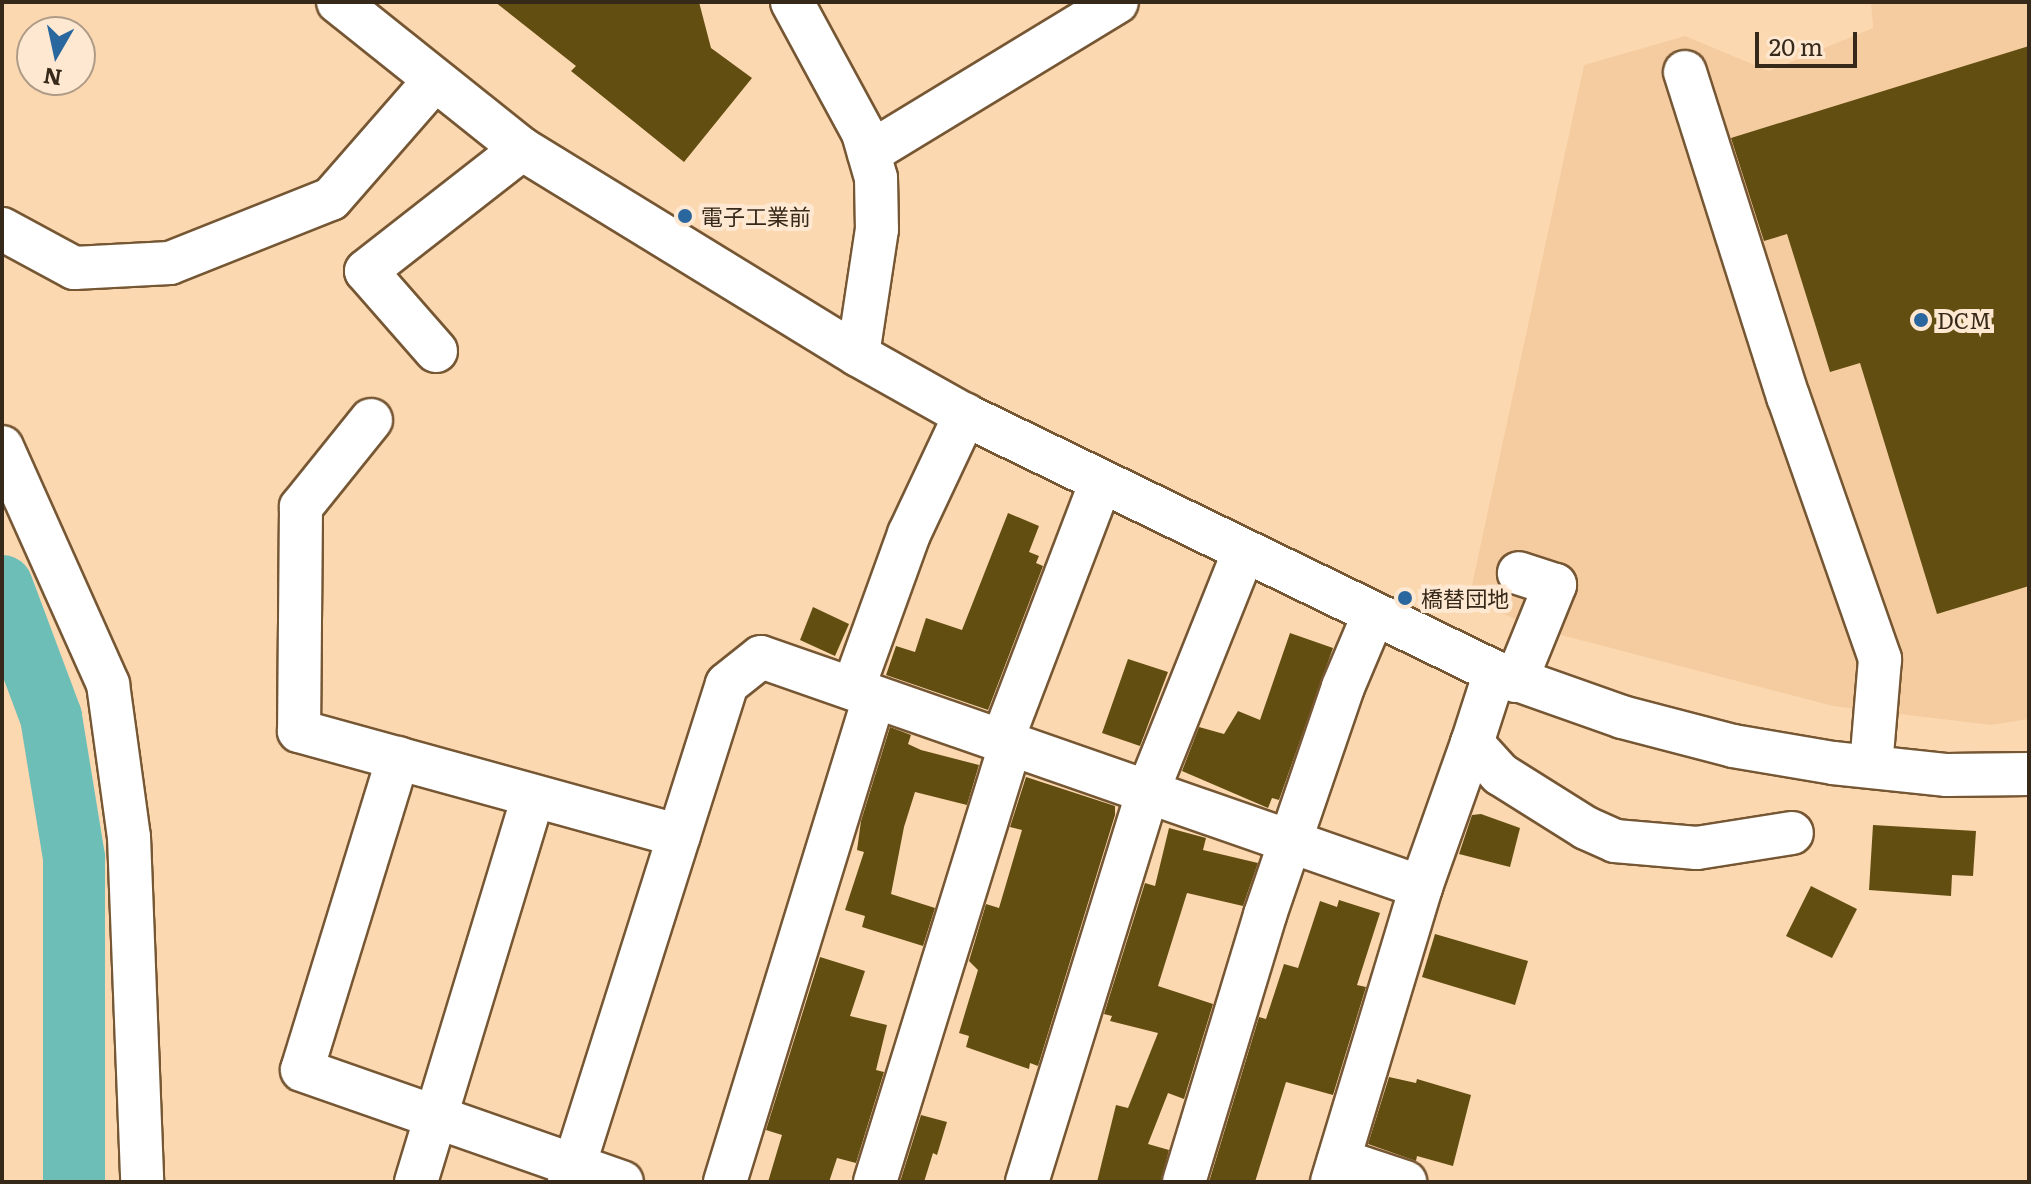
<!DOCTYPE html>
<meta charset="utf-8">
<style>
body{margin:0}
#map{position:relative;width:2031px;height:1184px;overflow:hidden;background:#fcd8b1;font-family:Literata,"Noto Sans JP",serif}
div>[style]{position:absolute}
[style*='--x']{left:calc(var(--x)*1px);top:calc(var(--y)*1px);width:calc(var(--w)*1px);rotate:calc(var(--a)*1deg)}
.built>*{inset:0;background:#f5cca0}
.river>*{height:62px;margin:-31px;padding:0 31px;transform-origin:31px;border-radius:31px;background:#6dbeb7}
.building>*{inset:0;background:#634e11}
.roads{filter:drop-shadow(2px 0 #765734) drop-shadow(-2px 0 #765734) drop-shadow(0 2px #765734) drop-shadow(0 -2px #765734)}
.minor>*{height:42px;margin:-21px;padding:0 21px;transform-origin:21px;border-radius:21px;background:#fff}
.dots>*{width:22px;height:22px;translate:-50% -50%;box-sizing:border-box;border:4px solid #fee8d1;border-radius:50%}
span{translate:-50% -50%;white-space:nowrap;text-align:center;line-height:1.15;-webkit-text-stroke:8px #fee8d1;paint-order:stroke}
.poi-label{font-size:22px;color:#37291a}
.left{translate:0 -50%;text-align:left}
.frame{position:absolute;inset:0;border:4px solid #37291a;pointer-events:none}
.north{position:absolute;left:16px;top:16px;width:80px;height:80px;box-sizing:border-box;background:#fee8d1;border:2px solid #ae9c88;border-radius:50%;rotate:189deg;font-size:22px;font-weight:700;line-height:32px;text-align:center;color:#37291a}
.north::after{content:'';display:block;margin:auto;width:28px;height:36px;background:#2a679e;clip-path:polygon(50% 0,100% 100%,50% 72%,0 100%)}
.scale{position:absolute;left:1755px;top:32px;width:102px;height:36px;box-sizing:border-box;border:4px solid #37291a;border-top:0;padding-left:10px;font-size:24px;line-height:28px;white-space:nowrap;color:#37291a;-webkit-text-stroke:6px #fee8d1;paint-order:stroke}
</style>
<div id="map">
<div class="built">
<i style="clip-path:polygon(1871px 2px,2029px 2px,2029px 719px,1991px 725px,1833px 706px,1538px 629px,1469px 599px,1584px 65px,1685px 36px,1769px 71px,1873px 28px)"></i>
</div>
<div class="river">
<i style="--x:2;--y:586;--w:140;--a:69.5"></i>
<i style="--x:51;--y:717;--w:143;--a:80.7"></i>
<i style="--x:74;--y:858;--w:324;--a:90"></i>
</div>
<div class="building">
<i style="clip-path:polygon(495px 2px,699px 2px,711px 48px,752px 78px,684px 162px,571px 71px,576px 66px)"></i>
<i style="clip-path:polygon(2029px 46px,2029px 586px,1937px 614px,1860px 363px,1830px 372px,1787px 234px,1764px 241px,1731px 138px)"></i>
<i style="clip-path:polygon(1008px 513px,1039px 526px,1029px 552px,1039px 556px,1036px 563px,1043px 566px,988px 710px,886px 675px,896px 646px,915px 652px,926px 618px,962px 630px)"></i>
<i style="clip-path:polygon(813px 607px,849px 624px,835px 656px,800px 640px)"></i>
<i style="clip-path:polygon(1290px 633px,1333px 648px,1279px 800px,1272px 798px,1268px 808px,1182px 771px,1199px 727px,1224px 734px,1238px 711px,1260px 720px)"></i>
<i style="clip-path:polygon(1128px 659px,1168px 672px,1140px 746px,1102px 733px)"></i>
<i style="clip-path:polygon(890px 727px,911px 735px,908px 744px,921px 750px,979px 765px,967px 805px,915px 792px,904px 827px,891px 894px,935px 908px,923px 946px,862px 927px,865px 916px,845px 910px,864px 852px,857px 850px,861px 821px)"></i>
<i style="clip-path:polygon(1026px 777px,1115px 806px,1115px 815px,1038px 1066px,1030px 1063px,1029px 1069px,966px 1047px,969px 1036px,959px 1033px,978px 970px,969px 961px,986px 904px,999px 908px,1022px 830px,1010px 827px)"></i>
<i style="clip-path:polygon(1481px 814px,1520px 828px,1510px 867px,1459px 854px,1472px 815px)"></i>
<i style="clip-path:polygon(1873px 825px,1976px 831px,1973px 876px,1952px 875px,1951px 896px,1869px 890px)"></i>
<i style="clip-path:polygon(1169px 828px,1206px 838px,1203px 850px,1258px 863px,1243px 906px,1187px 893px,1158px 986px,1213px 1004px,1184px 1099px,1168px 1093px,1148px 1144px,1169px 1150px,1161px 1182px,1097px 1182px,1116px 1105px,1128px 1108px,1158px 1033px,1110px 1021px,1112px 1016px,1104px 1014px,1145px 883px,1155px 886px)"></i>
<i style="clip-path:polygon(1811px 886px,1857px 909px,1832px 958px,1786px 936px)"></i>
<i style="clip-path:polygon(1339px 900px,1380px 913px,1357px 985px,1366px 987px,1333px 1095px,1286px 1082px,1255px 1182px,1209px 1182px,1259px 1017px,1266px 1019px,1284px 964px,1298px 968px,1320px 901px,1337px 907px)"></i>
<i style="clip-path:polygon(1435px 934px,1528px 961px,1515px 1005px,1422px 977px)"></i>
<i style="clip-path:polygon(820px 957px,865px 971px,850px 1016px,887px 1025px,876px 1070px,884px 1072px,856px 1163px,837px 1158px,829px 1182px,768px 1182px,782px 1135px,766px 1130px)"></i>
<i style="clip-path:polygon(1389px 1077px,1416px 1083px,1417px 1079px,1471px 1095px,1453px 1166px,1417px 1156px,1416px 1161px,1368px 1144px)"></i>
<i style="clip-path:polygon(921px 1115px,947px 1122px,937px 1155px,933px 1153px,924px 1182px,900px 1182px)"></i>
</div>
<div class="roads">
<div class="minor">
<i style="--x:338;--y:2;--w:236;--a:38.6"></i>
<i style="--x:522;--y:149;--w:394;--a:31.5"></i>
<i style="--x:858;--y:355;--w:123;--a:29.3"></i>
<i style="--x:965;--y:415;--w:589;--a:25.87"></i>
<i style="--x:1495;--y:672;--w:135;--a:19.5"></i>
<i style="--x:1622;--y:717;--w:115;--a:14.6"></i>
<i style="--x:1733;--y:746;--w:101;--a:9.6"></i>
<i style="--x:1833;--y:763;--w:115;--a:6"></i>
<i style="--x:1947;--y:775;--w:82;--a:-0.7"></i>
<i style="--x:792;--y:2;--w:149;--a:61.5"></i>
<i style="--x:863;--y:133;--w:47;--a:73.9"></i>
<i style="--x:876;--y:178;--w:51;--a:88.9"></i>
<i style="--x:877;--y:229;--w:127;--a:98.6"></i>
<i style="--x:1685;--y:72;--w:340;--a:72.4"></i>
<i style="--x:1788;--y:396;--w:279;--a:70.7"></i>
<i style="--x:1880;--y:659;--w:108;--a:94.8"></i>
<i style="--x:869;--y:153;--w:290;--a:-31.3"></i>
<i style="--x:2;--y:229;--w:82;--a:28.4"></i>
<i style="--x:74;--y:268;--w:96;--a:-3"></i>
<i style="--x:170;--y:263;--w:173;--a:-21.7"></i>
<i style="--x:331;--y:199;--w:155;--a:-48.9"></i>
<i style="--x:436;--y:351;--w:106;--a:-131.2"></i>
<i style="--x:366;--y:271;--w:198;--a:-38"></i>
<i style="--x:371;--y:420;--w:112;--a:128.8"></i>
<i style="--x:301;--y:507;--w:224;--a:90.5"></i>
<i style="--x:299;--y:731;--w:394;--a:15.4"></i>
<i style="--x:2;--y:447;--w:260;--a:65.9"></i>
<i style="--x:108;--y:684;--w:154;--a:82.2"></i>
<i style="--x:129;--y:837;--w:345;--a:87.8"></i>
<i style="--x:1495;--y:672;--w:75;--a:107.9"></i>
<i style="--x:1472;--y:743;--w:42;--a:47.9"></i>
<i style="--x:1500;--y:774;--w:102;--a:32.1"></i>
<i style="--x:1586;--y:828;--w:32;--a:24"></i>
<i style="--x:1615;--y:841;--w:82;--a:4.9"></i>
<i style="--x:1697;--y:848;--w:96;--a:-9"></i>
<i style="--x:1516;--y:681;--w:104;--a:-67.9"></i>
<i style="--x:1555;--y:585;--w:38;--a:-162"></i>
<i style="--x:854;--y:686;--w:162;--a:-70.1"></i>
<i style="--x:909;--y:534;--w:132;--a:-64.8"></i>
<i style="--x:1002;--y:741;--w:277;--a:-69.1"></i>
<i style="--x:398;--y:758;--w:326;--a:107.1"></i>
<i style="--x:302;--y:1070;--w:339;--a:19.3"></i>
<i style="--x:1339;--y:1160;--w:70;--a:18.4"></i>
<i style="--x:416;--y:1182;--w:403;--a:-73.1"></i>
<i style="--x:569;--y:1182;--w:522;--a:-72.4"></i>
<i style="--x:727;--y:684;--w:43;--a:-38.5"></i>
<i style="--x:761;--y:657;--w:699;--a:19.21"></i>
<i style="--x:725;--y:1182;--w:506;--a:-72.89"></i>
<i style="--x:875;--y:1182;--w:459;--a:-72.8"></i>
<i style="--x:1027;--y:1182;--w:409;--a:-72.8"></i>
<i style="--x:1148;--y:791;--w:258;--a:-68.2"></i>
<i style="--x:1184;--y:1182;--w:279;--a:-73.1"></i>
<i style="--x:1265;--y:915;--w:241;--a:-71.1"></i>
<i style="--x:1343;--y:687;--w:77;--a:-67.1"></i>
<i style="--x:1332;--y:1182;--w:308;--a:-73.2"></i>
<i style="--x:1421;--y:887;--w:153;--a:-70.5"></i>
</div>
</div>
<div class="dots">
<i style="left:685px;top:216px;background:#2a679e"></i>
<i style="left:1921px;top:320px;background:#2a679e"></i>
<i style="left:1405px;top:598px;background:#2a679e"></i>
</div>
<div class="poi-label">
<span class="left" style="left:701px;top:216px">電子工業前</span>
<span class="left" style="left:1937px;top:320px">DCM</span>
<span class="left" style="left:1421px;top:598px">橋替団地</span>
</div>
<div class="frame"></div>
<div class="north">N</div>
<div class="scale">20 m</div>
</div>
